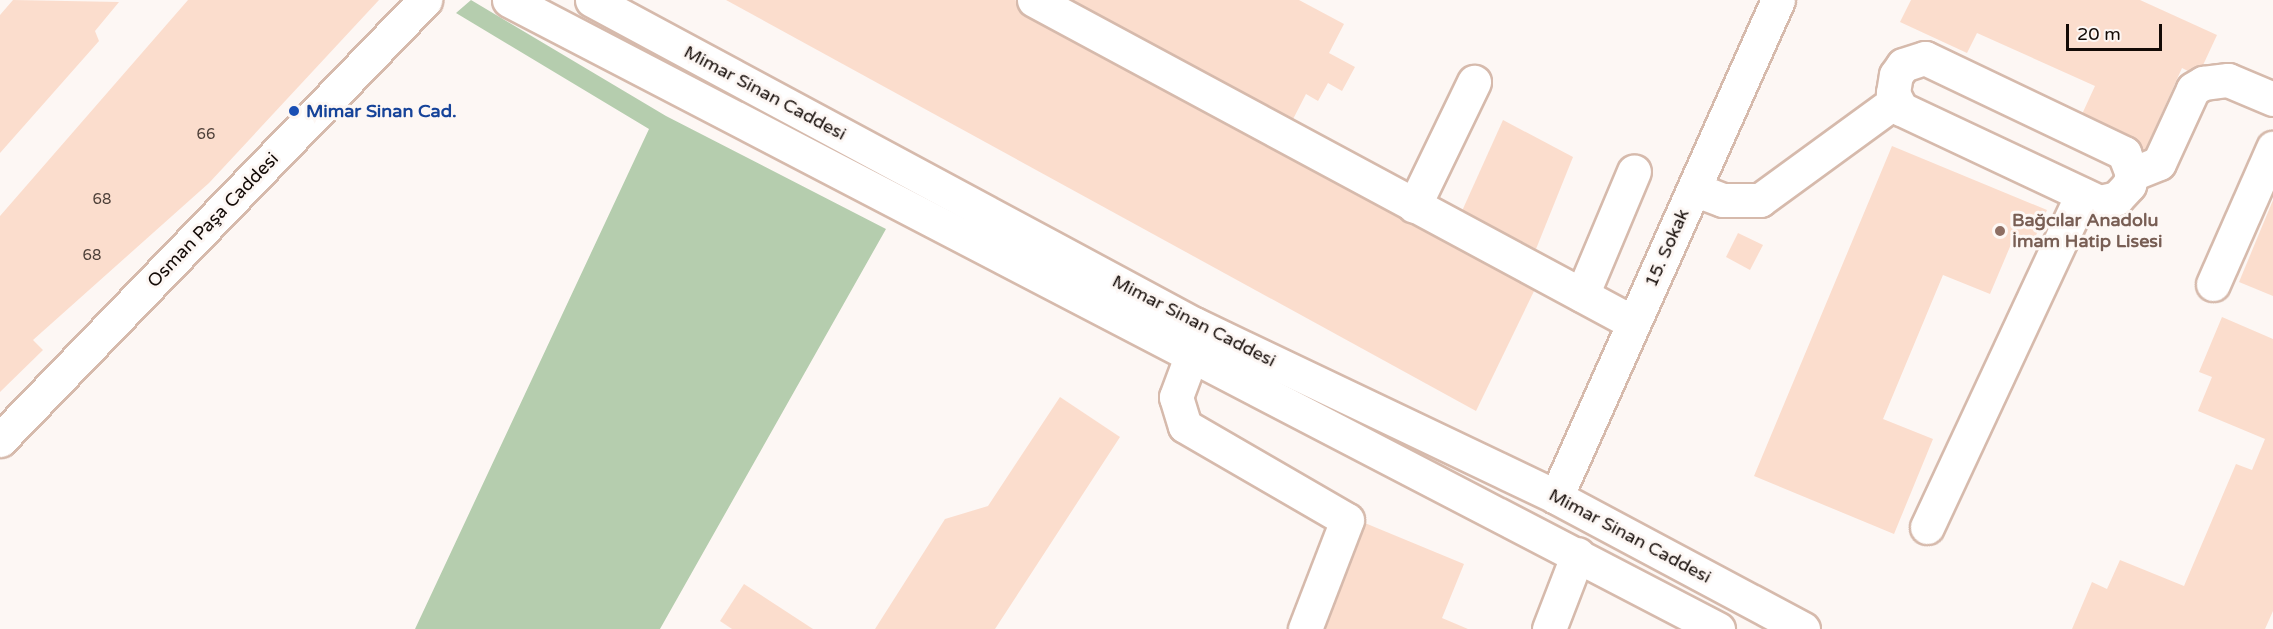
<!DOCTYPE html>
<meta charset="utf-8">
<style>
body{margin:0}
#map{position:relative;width:2273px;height:629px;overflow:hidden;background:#fdf7f4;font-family:"Varela Round",sans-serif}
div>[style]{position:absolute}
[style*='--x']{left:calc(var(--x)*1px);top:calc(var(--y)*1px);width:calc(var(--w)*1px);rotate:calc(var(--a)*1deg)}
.green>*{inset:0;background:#b5cdae}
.building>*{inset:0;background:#fbddcd}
.roads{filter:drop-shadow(2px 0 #d6baac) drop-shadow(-2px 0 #d6baac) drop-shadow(0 2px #d6baac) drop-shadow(0 -2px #d6baac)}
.minor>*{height:33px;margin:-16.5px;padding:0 16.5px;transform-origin:16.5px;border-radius:16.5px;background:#fff}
.major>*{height:33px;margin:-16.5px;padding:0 16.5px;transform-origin:16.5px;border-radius:16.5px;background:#fff}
.dots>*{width:16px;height:16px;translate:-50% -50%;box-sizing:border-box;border:3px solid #fdf7f4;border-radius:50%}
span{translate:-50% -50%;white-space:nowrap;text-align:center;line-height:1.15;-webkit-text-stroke:6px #fdf7f4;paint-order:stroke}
.number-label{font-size:15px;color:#4d3f38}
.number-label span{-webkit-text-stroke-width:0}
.street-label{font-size:18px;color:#130a06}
.transit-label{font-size:18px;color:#164399;font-weight:700}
.left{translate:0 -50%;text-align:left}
.education-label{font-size:18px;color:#785e54;font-weight:700}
.scale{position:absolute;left:2066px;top:24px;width:96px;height:27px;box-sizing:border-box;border:3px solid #130a06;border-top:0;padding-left:8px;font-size:18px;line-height:21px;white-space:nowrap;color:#130a06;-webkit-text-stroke:4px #fdf7f4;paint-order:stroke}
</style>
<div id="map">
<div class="green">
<i style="clip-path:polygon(471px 0,666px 116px,886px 229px,660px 629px,415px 629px,649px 129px,456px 13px)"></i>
</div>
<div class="building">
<i style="clip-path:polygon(13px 0,119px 2px,95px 31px,99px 41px,0 153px,0 15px)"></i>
<i style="clip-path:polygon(188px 0,379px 0,209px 183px,33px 340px,43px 350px,0 392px,0 216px)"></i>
<i style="clip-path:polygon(726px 0,1015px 0,1536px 287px,1476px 411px)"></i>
<i style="clip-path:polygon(1057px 0,1299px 0,1344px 24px,1329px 53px,1355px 67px,1342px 91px,1328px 83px,1318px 101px,1306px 94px,1290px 125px)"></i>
<i style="clip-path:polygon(1911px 0,2140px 0,2217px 35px,2198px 76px,2182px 68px,2143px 155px,2077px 125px,2095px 86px,1977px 33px,1967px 53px,1900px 22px)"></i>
<i style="clip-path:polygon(1503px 120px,1573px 157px,1536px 249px,1462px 211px)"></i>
<i style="clip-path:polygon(1892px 146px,2047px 210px,2030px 249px,2012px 242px,1990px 294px,1943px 275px,1883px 419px,1933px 439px,1894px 534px,1754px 476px)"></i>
<i style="clip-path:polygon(2273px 200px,2273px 296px,2239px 282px)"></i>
<i style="clip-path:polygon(1738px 233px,1763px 245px,1750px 270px,1726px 257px)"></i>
<i style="clip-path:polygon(2222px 317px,2273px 339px,2273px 611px,2265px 629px,2072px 629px,2092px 582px,2107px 589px,2120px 560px,2184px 586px,2236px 464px,2252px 470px,2265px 439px,2198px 411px,2212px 377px,2199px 372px)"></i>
<i style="clip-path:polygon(1060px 397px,1120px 437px,995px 629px,875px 629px,945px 519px,988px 506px)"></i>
<i style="clip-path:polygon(1360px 521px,1464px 564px,1442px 618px,1468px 629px,1315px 629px)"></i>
<i style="clip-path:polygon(744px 584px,813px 629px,732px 629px,720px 621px)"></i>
</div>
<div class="roads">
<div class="minor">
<i style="--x:1034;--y:0;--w:681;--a:28.3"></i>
<i style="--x:1925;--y:58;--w:221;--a:25.5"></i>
<i style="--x:2124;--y:153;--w:22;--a:69"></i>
<i style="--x:2132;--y:174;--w:11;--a:105"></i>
<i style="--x:2129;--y:185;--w:18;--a:133"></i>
<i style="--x:2117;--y:198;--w:18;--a:167"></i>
<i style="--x:2099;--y:202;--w:219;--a:-154.8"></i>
<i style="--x:1901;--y:109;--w:18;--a:-117"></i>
<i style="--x:1893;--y:93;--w:18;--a:-81"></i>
<i style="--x:1896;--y:75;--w:12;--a:-55"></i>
<i style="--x:1903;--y:65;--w:23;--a:-18"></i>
<i style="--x:2132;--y:174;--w:29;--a:-22"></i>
<i style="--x:2159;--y:163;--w:81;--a:-65.3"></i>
<i style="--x:2193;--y:89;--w:12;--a:-31"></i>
<i style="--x:2203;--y:83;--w:25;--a:-7"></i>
<i style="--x:2228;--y:80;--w:49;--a:22.9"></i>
<i style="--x:1694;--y:189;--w:31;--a:21"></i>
<i style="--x:1723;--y:200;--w:37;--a:0"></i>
<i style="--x:1760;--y:200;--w:168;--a:-36.1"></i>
<i style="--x:1414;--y:206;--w:138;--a:-64.2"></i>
<i style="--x:2213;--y:284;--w:149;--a:-66.2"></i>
<i style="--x:1582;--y:295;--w:134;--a:-67.2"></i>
<i style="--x:1192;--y:354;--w:46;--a:110.4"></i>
<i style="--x:1176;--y:397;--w:30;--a:73"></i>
<i style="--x:1185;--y:426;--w:187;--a:30.1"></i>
<i style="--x:1347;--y:520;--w:117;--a:111.1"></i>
<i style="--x:0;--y:440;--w:612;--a:-45.99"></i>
<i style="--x:1556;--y:497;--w:544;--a:-65.93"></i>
<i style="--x:1927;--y:527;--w:367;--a:-65"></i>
<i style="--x:1549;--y:629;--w:80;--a:-68.9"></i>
</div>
<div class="major">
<i style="--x:509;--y:0;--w:1363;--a:27.49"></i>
<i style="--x:592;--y:0;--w:684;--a:28.29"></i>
<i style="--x:1194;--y:324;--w:401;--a:25.5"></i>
<i style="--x:1556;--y:497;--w:280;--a:28.1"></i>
</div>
</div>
<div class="dots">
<i style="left:294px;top:111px;background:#1a4fb4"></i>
<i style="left:2000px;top:231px;background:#8d6e63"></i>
</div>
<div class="number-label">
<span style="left:206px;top:135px">66</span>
<span style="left:102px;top:200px">68</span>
<span style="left:92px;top:256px">68</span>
</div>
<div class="street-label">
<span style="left:765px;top:93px;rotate:28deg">Mimar Sinan Caddesi</span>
<span style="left:213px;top:220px;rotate:-46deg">Osman Paşa Caddesi</span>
<span style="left:1667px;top:248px;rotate:-66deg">15. Sokak</span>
<span style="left:1194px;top:321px;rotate:27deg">Mimar Sinan Caddesi</span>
<span style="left:1630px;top:536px;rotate:28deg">Mimar Sinan Caddesi</span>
</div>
<div class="transit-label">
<span class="left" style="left:306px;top:111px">Mimar Sinan Cad.</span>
</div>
<div class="education-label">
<span class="left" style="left:2012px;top:231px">Bağcılar Anadolu<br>İmam Hatip Lisesi</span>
</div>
<div class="scale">20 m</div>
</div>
